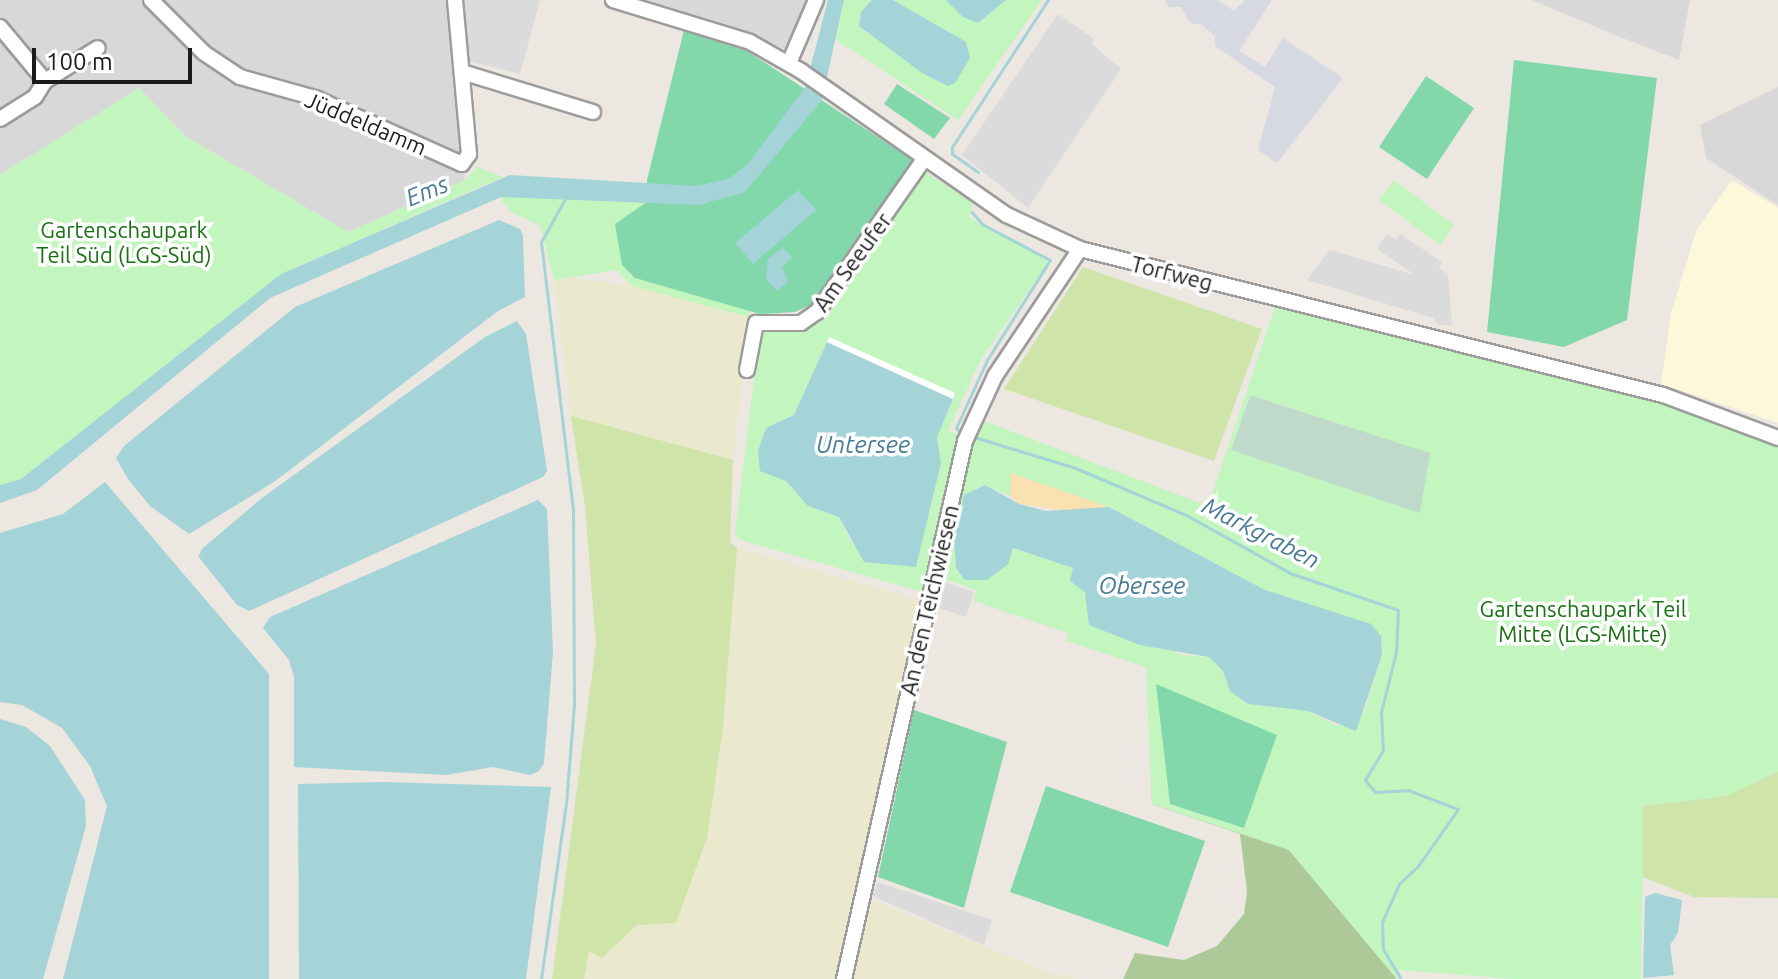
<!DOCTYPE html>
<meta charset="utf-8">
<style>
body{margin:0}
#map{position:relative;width:1778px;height:979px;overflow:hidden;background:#ece7e1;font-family:Ubuntu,sans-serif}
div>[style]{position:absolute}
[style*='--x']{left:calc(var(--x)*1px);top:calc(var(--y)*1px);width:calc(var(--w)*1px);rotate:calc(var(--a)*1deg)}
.residential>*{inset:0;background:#d9d8d8}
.education>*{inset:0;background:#fdf8da}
.farmland>*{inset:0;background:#ebe9cd}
.grass>*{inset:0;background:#cfe4a9}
.forest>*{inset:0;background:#aec998}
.wetland>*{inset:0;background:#bfdaca}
.sand>*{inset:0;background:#fae1b2}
.park>*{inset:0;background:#c3f5bf}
.pitch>*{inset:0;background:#83d8ab}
.parking>*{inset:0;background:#dbdbdb}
.plaza>*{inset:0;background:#d6d8e2}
.water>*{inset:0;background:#a4d3d8}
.pier>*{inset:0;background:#fff}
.stream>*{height:3px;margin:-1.5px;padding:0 1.5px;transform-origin:1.5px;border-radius:1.5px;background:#a4d3d8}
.roads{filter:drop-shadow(2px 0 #9c9c9c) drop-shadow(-2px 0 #9c9c9c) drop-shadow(0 2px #9c9c9c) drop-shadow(0 -2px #9c9c9c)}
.minor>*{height:14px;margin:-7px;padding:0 7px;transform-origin:7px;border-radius:7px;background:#fff}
span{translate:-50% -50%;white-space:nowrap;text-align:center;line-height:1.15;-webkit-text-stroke:7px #fff;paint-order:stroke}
.street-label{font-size:22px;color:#1b1b1b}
.park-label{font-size:22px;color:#177111}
.water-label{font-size:24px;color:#487a95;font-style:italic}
.scale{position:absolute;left:32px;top:48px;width:160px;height:36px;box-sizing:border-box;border:4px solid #1b1b1b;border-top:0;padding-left:10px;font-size:24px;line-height:28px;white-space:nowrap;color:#1b1b1b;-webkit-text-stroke:6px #fff;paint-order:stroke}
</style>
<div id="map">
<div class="residential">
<i style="clip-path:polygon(0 0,451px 0,465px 180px,348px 232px,185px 136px,139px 88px,0 175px)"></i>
<i style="clip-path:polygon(645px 0,809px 0,792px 47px,785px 49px,735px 27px)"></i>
<i style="clip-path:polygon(1532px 0,1690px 0,1679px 60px,1615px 35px)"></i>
<i style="clip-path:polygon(1778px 87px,1778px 205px,1706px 158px,1700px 125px)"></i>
</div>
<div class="education">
<i style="clip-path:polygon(1732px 180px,1778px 208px,1778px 423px,1661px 384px,1671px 313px,1697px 229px)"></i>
</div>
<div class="farmland">
<i style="clip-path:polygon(573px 278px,632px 286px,749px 317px,733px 460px,571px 416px,554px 280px)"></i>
<i style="clip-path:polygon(737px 548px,922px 601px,836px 979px,584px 979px,589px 950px,602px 958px,637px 925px,723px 727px)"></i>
<i style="clip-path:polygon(867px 898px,1044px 971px,1081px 979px,850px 979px)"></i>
</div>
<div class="grass">
<i style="clip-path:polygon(1083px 267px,1262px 329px,1214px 461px,1004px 389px)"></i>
<i style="clip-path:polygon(571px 416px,733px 460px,730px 542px,737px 548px,723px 727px,707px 838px,676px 923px,637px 925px,602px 958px,589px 951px,584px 979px,552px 979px,596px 644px,585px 507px)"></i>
<i style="clip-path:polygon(1778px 771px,1778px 898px,1694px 897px,1642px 877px,1643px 806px,1726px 796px)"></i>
</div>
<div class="forest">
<i style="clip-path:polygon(1148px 667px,1289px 850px,1397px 979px,1123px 979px,1135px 953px,1184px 960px,1217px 946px,1244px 914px,1247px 891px,1240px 834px,1152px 804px)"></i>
</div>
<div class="wetland">
<i style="clip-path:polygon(1250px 395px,1431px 453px,1420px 514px,1231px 450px)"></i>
</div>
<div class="sand">
<i style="clip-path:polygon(1011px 473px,1025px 474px,1109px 507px,1068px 511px,1019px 504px,1010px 496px)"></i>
</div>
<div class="park">
<i style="clip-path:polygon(844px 0,872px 0,861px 12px,859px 27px,946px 85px,964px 69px,968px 44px,893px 0,946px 0,978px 23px,1006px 0,1042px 0,958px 120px,836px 40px)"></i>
<i style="clip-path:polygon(139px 88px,185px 136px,348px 232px,465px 180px,477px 167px,503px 177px,281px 274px,21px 479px,0 485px,0 175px)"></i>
<i style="clip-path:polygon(evenodd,922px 170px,973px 203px,969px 217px,981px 225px,1046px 259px,1047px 264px,980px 361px,948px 431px,960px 435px,927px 588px,919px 591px,740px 540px,735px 534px,760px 330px,814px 325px,922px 170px,827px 342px,953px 399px,937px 437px,941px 463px,916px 567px,852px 544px,839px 517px,808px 506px,786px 481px,766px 428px,794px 415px,827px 342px)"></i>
<i style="clip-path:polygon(1394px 180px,1454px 225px,1440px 245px,1379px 200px)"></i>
<i style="clip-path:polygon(518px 194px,647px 203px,635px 278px,750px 309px,749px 317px,632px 286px,616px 270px,554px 280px,540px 225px,514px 214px,503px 203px,501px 197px)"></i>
<i style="clip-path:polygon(evenodd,1275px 307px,1663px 404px,1778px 445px,1778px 771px,1726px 796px,1643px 806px,1641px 979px,1516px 979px,1398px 970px,1397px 979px,1289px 850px,1152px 804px,1146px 667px,1067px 641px,1068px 633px,974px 601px,976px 590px,941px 578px,979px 419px,1208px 506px,1275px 307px,1250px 395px,1430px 453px,1420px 513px,1231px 450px,1250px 395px,1275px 307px,1011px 473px,1109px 507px,1265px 590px,1313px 609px,1348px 616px,1382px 655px,1364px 713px,1337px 726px,1308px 711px,1248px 704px,1230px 691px,1223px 671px,1209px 657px,1181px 655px,1090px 606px,1074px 568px,1012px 548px,987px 580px,956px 568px,954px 537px,964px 495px,984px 485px,1010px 496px,1011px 473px)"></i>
</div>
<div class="pitch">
<i style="clip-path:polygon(684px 30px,741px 47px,914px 161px,811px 305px,795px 312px,760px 314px,635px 278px,622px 265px,615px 224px,647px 202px,647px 180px)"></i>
<i style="clip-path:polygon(1514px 60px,1657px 78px,1627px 320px,1564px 347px,1487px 332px)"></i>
<i style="clip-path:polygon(1426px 76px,1474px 108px,1427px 179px,1379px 147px)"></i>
<i style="clip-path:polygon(897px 84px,950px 118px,934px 139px,884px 104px)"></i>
<i style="clip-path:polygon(1156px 684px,1277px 735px,1244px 828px,1170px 804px)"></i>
<i style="clip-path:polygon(914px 710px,1007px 742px,964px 908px,878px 877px)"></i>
<i style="clip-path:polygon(1046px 786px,1205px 841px,1168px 947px,1010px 892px)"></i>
</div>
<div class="parking">
<i style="clip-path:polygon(461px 0,540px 0,520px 74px,467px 61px)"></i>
<i style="clip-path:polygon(1058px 14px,1094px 39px,1092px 44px,1121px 69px,1028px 208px,962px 155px)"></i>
<i style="clip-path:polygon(1387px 234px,1396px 240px,1400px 234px,1442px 262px,1439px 268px,1448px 274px,1452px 325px,1438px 325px,1433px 318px,1307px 280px,1330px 250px,1415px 275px,1377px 249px)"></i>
<i style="clip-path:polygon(944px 582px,974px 592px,966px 617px,936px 607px)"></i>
<i style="clip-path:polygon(877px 882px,992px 920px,984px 945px,873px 896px)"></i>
</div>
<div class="plaza">
<i style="clip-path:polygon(1165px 0,1218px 0,1234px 11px,1245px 0,1272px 0,1239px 51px,1265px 67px,1283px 38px,1343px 78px,1277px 163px,1258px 150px,1275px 87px,1215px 46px,1215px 36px,1202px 25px,1190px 23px,1181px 7px,1168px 7px)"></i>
</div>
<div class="water">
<i style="clip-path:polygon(828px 0,844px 0,822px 100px,745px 192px,699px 205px,501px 197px,270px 298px,37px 490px,0 503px,0 485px,21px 479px,281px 274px,510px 175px,696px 186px,728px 179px,746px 166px,805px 88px)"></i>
<i style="clip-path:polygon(872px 0,893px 0,966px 42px,970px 58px,955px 83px,948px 86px,922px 73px,859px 26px,861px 12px)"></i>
<i style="clip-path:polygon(946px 0,1006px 0,978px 23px,963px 17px)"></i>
<i style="clip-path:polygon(798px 190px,816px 210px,753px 264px,735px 243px)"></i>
<i style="clip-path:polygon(499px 220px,520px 229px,523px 236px,525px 297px,498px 311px,274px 482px,189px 534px,150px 506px,128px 479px,116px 458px,124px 446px,295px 307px)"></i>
<i style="clip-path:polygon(783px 247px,792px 258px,782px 267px,788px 282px,777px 291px,766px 279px,768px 259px)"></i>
<i style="clip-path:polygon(517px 321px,526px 334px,547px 471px,543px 477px,249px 611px,237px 605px,198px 556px,203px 548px,262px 498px,485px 337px)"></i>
<i style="clip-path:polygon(827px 342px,953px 399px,937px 437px,941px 463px,916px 567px,864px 562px,839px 517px,808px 506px,786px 481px,760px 471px,758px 451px,766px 428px,794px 415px)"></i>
<i style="clip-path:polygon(105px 482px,269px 674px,269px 979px,63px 979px,107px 806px,90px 766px,62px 728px,22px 705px,0 702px,0 533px,63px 514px)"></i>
<i style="clip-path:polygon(985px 485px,1019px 504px,1046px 511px,1109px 507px,1265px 590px,1371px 624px,1381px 636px,1382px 655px,1356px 731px,1308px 711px,1248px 704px,1230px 691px,1223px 671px,1209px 657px,1140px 645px,1089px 625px,1085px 592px,1070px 581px,1073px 568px,1013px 548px,1008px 564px,987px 580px,965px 580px,956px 568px,954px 537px,964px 495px)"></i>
<i style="clip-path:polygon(538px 500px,547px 509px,553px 652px,544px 763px,539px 771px,530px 775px,493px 767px,446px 775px,294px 767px,294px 677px,289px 660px,263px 628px,270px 617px)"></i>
<i style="clip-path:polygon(0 719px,26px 727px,50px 746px,85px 800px,86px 826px,43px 979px,0 979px)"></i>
<i style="clip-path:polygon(383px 782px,551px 787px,526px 979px,299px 979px,298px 784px)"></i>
<i style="clip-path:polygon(1655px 893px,1682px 900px,1678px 933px,1670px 945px,1674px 975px,1643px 978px,1645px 897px)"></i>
</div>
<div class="pier">
<i style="clip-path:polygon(829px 337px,955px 393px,953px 399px,827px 342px)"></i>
</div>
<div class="stream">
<i style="--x:978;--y:172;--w:32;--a:-145"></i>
<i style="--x:952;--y:154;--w:7;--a:-90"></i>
<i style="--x:952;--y:147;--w:176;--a:-56.9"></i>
<i style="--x:961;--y:433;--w:7;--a:-135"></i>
<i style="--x:956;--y:428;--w:75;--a:-65.5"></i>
<i style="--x:987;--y:360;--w:118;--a:-57.8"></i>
<i style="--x:1050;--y:260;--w:77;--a:-152.1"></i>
<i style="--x:982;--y:224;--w:16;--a:-130"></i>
<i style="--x:974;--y:437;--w:103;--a:16.9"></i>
<i style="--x:1073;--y:467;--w:123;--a:23"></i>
<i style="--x:1186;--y:515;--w:119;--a:29.1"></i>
<i style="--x:1290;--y:573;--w:114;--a:18.9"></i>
<i style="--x:1398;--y:610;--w:42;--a:92.7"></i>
<i style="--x:1396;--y:652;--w:62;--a:104"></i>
<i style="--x:1381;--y:712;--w:38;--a:87"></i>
<i style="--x:1383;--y:750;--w:35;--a:121"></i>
<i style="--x:1365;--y:780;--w:16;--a:50"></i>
<i style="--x:1375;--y:792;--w:33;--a:-3"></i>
<i style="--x:1408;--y:790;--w:53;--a:20.8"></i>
<i style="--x:1458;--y:809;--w:70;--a:125.1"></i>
<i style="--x:1418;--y:866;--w:26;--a:137"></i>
<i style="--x:1399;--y:884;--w:42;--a:114.1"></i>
<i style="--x:1382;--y:922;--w:27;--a:88"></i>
<i style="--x:1383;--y:949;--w:35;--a:59"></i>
<i style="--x:541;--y:979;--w:177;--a:-81.9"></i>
<i style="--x:566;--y:804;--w:99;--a:-85.4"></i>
<i style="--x:574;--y:705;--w:195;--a:-90.3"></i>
<i style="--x:573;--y:510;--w:270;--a:-96.8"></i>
<i style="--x:541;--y:242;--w:51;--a:-60.9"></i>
</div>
<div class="roads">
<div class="minor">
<i style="--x:151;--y:0;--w:75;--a:45"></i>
<i style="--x:204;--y:53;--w:43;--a:33.7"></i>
<i style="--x:240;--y:77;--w:78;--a:15.6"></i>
<i style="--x:315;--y:98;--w:161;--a:24.2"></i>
<i style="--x:462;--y:164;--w:12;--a:-55"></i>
<i style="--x:469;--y:154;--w:155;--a:-95.2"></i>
<i style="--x:613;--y:0;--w:143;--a:17"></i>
<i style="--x:750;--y:42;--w:59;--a:29.6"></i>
<i style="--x:801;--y:71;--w:251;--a:35"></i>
<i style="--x:1007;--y:215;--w:81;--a:25"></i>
<i style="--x:1080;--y:249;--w:601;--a:14.06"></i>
<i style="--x:1663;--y:395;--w:123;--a:20.5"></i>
<i style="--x:0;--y:27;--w:70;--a:50.2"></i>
<i style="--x:789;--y:63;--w:69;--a:-66.8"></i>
<i style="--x:462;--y:72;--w:137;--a:17"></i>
<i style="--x:0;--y:119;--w:41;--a:-32.2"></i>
<i style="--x:35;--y:97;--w:19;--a:-58"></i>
<i style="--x:45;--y:81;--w:62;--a:-31.9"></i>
<i style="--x:747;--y:370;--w:48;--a:-79.2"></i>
<i style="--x:756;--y:323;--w:45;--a:0"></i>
<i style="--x:801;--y:323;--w:19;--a:-35"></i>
<i style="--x:817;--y:312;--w:187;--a:-55"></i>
<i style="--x:844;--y:979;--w:551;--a:-77.32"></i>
<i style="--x:965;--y:441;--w:72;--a:-65.2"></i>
<i style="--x:995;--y:376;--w:153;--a:-56.2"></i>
</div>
</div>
<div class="street-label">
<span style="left:366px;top:123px;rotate:23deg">Jüddeldamm</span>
<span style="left:852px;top:262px;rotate:-54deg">Am Seeufer</span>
<span style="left:1172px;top:273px;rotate:14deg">Torfweg</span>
<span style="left:929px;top:600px;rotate:-77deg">An den Teichwiesen</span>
</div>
<div class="park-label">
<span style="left:124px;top:242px">Gartenschaupark<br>Teil Süd (LGS-Süd)</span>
<span style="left:1583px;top:621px">Gartenschaupark Teil<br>Mitte (LGS-Mitte)</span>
</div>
<div class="water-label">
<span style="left:427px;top:191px;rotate:-22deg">Ems</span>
<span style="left:863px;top:445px">Untersee</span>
<span style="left:1261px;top:533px;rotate:27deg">Markgraben</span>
<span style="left:1142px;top:586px">Obersee</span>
</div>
<div class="scale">100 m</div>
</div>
